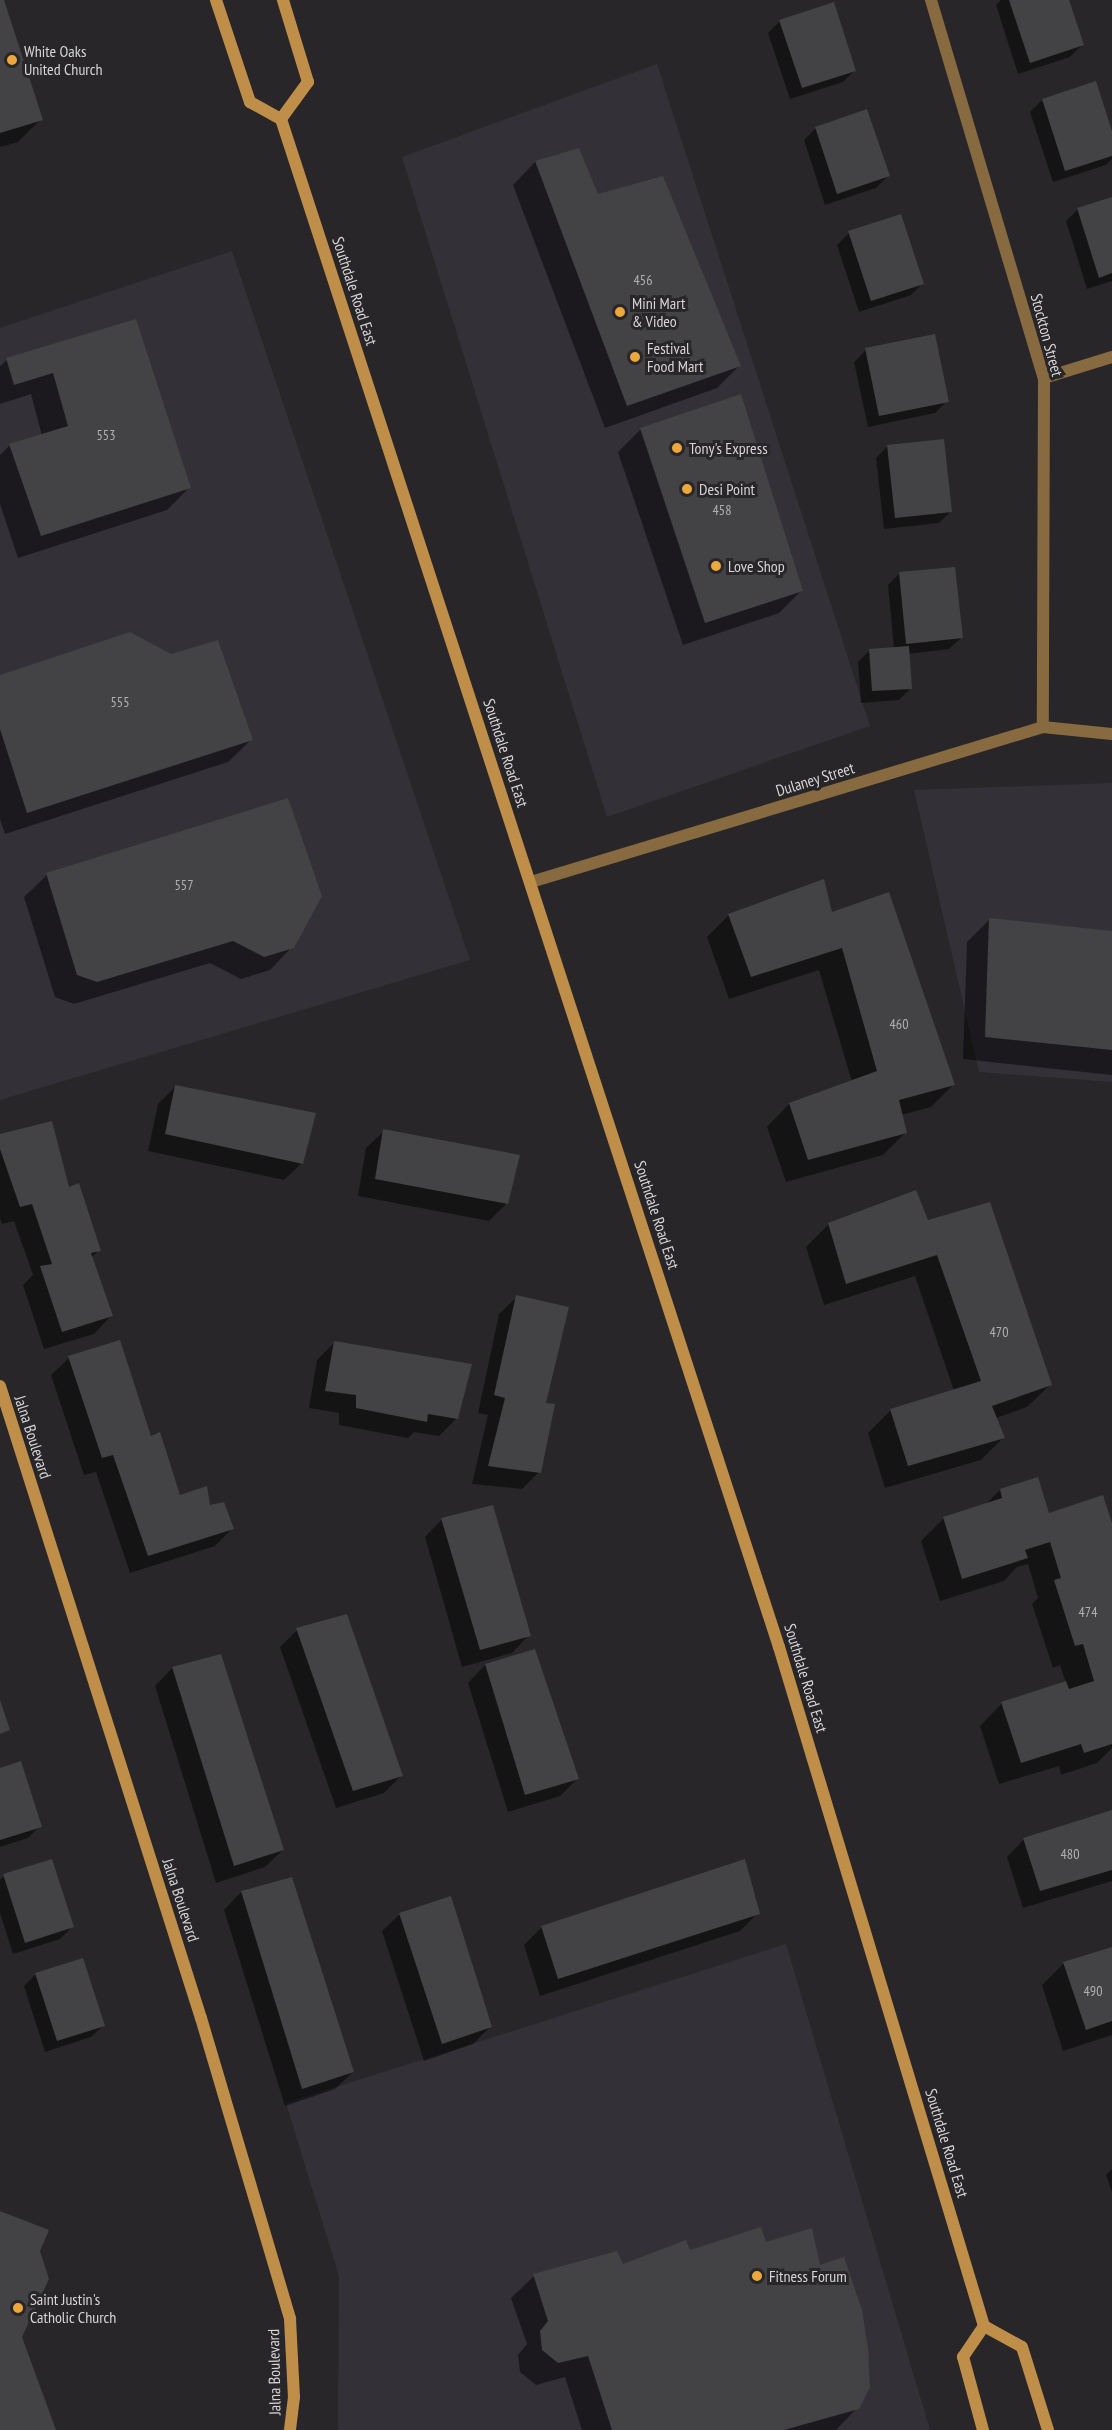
<!DOCTYPE html>
<style>
body{margin:0}
#map{position:relative;width:1112px;height:2430px;overflow:hidden;background:#282629;font-family:"PT Sans Narrow",sans-serif}
div>[style]{position:absolute}
[style*='--x']{left:calc(var(--x)*1px);top:calc(var(--y)*1px);width:calc(var(--w)*1px);rotate:calc(var(--a)*1deg)}
.built>*{inset:0;background:#333038}
.shadow>*{inset:0;background:#0007}
.building>*{inset:0;background:#434245}
.street>*{height:12px;margin:-6px;padding:0 6px;transform-origin:6px;border-radius:6px;background:#886a40}
.secondary>*{height:12px;margin:-6px;padding:0 6px;transform-origin:6px;border-radius:6px;background:#bf8e49}
.dots>*{width:16px;height:16px;translate:-50% -50%;box-sizing:border-box;border:3px solid #282629;border-radius:50%}
span{translate:-50% -50%;white-space:nowrap;text-align:center;line-height:1.15;-webkit-text-stroke:6px #282629;paint-order:stroke}
.number-label{font-size:14px;color:#b0b0b2}
.number-label span{-webkit-text-stroke-width:0}
.poi-label{font-size:16px;color:#d5d5d6}
.left{translate:0 -50%;text-align:left}
.street-label{font-size:16px;color:#d5d5d6}
</style>
<div id="map">
<div class="built">
<i style="clip-path:polygon(657px 64px,870px 726px,607px 817px,402px 157px)"></i>
<i style="clip-path:polygon(232px 251px,470px 960px,0 1100px,0 328px)"></i>
<i style="clip-path:polygon(1112px 783px,1112px 1082px,979px 1072px,914px 790px)"></i>
<i style="clip-path:polygon(786px 1944px,930px 2430px,338px 2430px,339px 2276px,286px 2103px)"></i>
</div>
<div class="shadow">
<i style="clip-path:polygon(0 0,3px 0,41px 119px,18px 142px,0 147px)"></i>
<i style="clip-path:polygon(1001px 0,1067px 0,1082px 45px,1070px 57px,1018px 74px,996px 5px)"></i>
<i style="clip-path:polygon(780px 21px,854px 71px,843px 82px,790px 99px,768px 33px)"></i>
<i style="clip-path:polygon(1042px 100px,1112px 136px,1112px 159px,1106px 165px,1053px 182px,1030px 112px)"></i>
<i style="clip-path:polygon(816px 128px,888px 176px,876px 188px,825px 205px,804px 140px)"></i>
<i style="clip-path:polygon(578px 150px,597px 196px,739px 366px,717px 388px,605px 428px,513px 185px,535px 162px)"></i>
<i style="clip-path:polygon(1112px 199px,1112px 281px,1087px 289px,1066px 221px,1078px 209px)"></i>
<i style="clip-path:polygon(849px 233px,923px 283px,911px 295px,859px 312px,837px 245px)"></i>
<i style="clip-path:polygon(135px 321px,190px 487px,167px 510px,18px 558px,0 504px,0 455px,10px 445px,42px 436px,31px 394px,0 404px,0 366px,7px 360px)"></i>
<i style="clip-path:polygon(866px 350px,947px 401px,935px 413px,868px 427px,854px 362px)"></i>
<i style="clip-path:polygon(740px 395px,801px 591px,779px 613px,683px 645px,618px 452px,640px 430px)"></i>
<i style="clip-path:polygon(888px 446px,951px 511px,939px 523px,884px 529px,876px 458px)"></i>
<i style="clip-path:polygon(900px 573px,961px 638px,949px 649px,908px 654px,911px 688px,899px 700px,861px 703px,858px 662px,870px 650px,894px 648px,888px 585px)"></i>
<i style="clip-path:polygon(171px 656px,251px 740px,228px 762px,5px 834px,0 819px,0 676px)"></i>
<i style="clip-path:polygon(47px 875px,292px 947px,270px 970px,241px 979px,210px 963px,74px 1004px,55px 997px,24px 897px)"></i>
<i style="clip-path:polygon(831px 913px,953px 1085px,931px 1107px,901px 1115px,906px 1132px,883px 1155px,786px 1182px,767px 1127px,789px 1104px,852px 1082px,819px 970px,729px 999px,707px 937px,729px 915px)"></i>
<i style="clip-path:polygon(989px 920px,1112px 932px,1112px 1075px,963px 1059px,967px 942px)"></i>
<i style="clip-path:polygon(175px 1087px,302px 1163px,284px 1180px,148px 1151px,158px 1104px)"></i>
<i style="clip-path:polygon(384px 1131px,507px 1203px,489px 1221px,358px 1196px,366px 1148px)"></i>
<i style="clip-path:polygon(0 1136px,68px 1189px,99px 1250px,91px 1258px,111px 1316px,94px 1334px,44px 1349px,23px 1285px,33px 1275px,14px 1221px,2px 1224px,0 1218px)"></i>
<i style="clip-path:polygon(927px 1222px,1050px 1385px,1027px 1407px,996px 1418px,1003px 1438px,981px 1460px,885px 1488px,868px 1433px,890px 1411px,954px 1391px,915px 1276px,824px 1305px,806px 1247px,829px 1224px)"></i>
<i style="clip-path:polygon(517px 1297px,544px 1404px,539px 1472px,522px 1489px,472px 1484px,488px 1415px,478px 1413px,499px 1314px)"></i>
<i style="clip-path:polygon(335px 1342px,457px 1418px,439px 1436px,414px 1432px,408px 1438px,339px 1425px,339px 1413px,309px 1408px,317px 1360px)"></i>
<i style="clip-path:polygon(69px 1358px,150px 1438px,179px 1497px,209px 1507px,232px 1529px,215px 1546px,130px 1573px,96px 1472px,84px 1475px,51px 1375px)"></i>
<i style="clip-path:polygon(1000px 1490px,1048px 1515px,1112px 1528px,1112px 1748px,1097px 1763px,1061px 1775px,1059px 1766px,999px 1784px,980px 1726px,1002px 1703px,1066px 1683px,1060px 1665px,1053px 1668px,1032px 1604px,1038px 1598px,1028px 1564px,1017px 1567px,1004px 1581px,940px 1601px,921px 1541px,943px 1519px,985px 1505px)"></i>
<i style="clip-path:polygon(442px 1519px,529px 1635px,512px 1653px,462px 1667px,425px 1537px)"></i>
<i style="clip-path:polygon(297px 1630px,402px 1775px,384px 1793px,336px 1808px,280px 1647px)"></i>
<i style="clip-path:polygon(534px 1651px,577px 1779px,560px 1796px,508px 1812px,468px 1683px,485px 1665px)"></i>
<i style="clip-path:polygon(220px 1656px,283px 1850px,265px 1867px,216px 1883px,155px 1686px,172px 1668px)"></i>
<i style="clip-path:polygon(0 1770px,40px 1826px,28px 1838px,0 1847px)"></i>
<i style="clip-path:polygon(1112px 1811px,1112px 1881px,1023px 1908px,1007px 1857px,1024px 1839px)"></i>
<i style="clip-path:polygon(4px 1876px,72px 1927px,60px 1939px,13px 1954px,0 1913px,0 1880px)"></i>
<i style="clip-path:polygon(241px 1892px,353px 2072px,335px 2089px,285px 2106px,224px 1910px)"></i>
<i style="clip-path:polygon(758px 1913px,740px 1931px,540px 1996px,524px 1945px,542px 1927px)"></i>
<i style="clip-path:polygon(400px 1914px,490px 2027px,473px 2044px,424px 2061px,382px 1931px)"></i>
<i style="clip-path:polygon(1112px 1949px,1112px 2035px,1063px 2051px,1042px 1985px,1064px 1963px)"></i>
<i style="clip-path:polygon(36px 1974px,103px 2026px,91px 2037px,45px 2052px,24px 1986px)"></i>
<i style="clip-path:polygon(1112px 2169px,1112px 2192px,1106px 2175px)"></i>
<i style="clip-path:polygon(689px 2252px,857px 2408px,836px 2430px,582px 2430px,565px 2377px,536px 2385px,520px 2372px,518px 2355px,527px 2344px,511px 2298px,534px 2276px,623px 2266px)"></i>
</div>
<div class="building">
<i style="clip-path:polygon(0 0,4px 0,43px 120px,0 133px)"></i>
<i style="clip-path:polygon(1009px 0,1069px 0,1084px 45px,1030px 63px)"></i>
<i style="clip-path:polygon(834px 2px,856px 71px,802px 88px,779px 20px)"></i>
<i style="clip-path:polygon(1096px 81px,1112px 131px,1112px 156px,1065px 171px,1042px 99px)"></i>
<i style="clip-path:polygon(867px 109px,890px 176px,837px 194px,815px 127px)"></i>
<i style="clip-path:polygon(579px 148px,598px 194px,663px 176px,741px 366px,627px 406px,535px 161px)"></i>
<i style="clip-path:polygon(1112px 197px,1112px 273px,1099px 278px,1077px 208px)"></i>
<i style="clip-path:polygon(901px 214px,924px 284px,871px 301px,848px 231px)"></i>
<i style="clip-path:polygon(136px 319px,191px 488px,41px 536px,9px 444px,68px 426px,53px 373px,14px 385px,6px 358px)"></i>
<i style="clip-path:polygon(935px 334px,949px 402px,879px 416px,865px 348px)"></i>
<i style="clip-path:polygon(741px 394px,803px 591px,705px 623px,640px 428px)"></i>
<i style="clip-path:polygon(944px 439px,952px 512px,895px 518px,887px 445px)"></i>
<i style="clip-path:polygon(955px 567px,963px 638px,906px 644px,899px 572px)"></i>
<i style="clip-path:polygon(130px 632px,171px 654px,218px 640px,253px 740px,27px 813px,0 729px,0 675px)"></i>
<i style="clip-path:polygon(909px 646px,912px 689px,872px 691px,869px 649px)"></i>
<i style="clip-path:polygon(288px 798px,322px 896px,294px 948px,264px 957px,233px 941px,97px 982px,77px 975px,46px 873px)"></i>
<i style="clip-path:polygon(824px 879px,832px 912px,889px 892px,955px 1085px,899px 1100px,907px 1133px,808px 1160px,789px 1103px,877px 1071px,842px 948px,751px 977px,728px 914px)"></i>
<i style="clip-path:polygon(989px 918px,1112px 931px,1112px 1050px,985px 1037px)"></i>
<i style="clip-path:polygon(175px 1085px,316px 1113px,303px 1164px,165px 1134px)"></i>
<i style="clip-path:polygon(52px 1121px,69px 1187px,79px 1183px,101px 1251px,91px 1253px,113px 1316px,62px 1332px,40px 1266px,52px 1264px,32px 1204px,20px 1207px,0 1149px,0 1134px)"></i>
<i style="clip-path:polygon(383px 1129px,520px 1155px,508px 1204px,375px 1179px)"></i>
<i style="clip-path:polygon(916px 1190px,928px 1220px,990px 1202px,1052px 1385px,992px 1406px,1005px 1438px,908px 1466px,890px 1409px,981px 1381px,937px 1255px,846px 1284px,828px 1223px)"></i>
<i style="clip-path:polygon(516px 1295px,569px 1307px,546px 1403px,555px 1404px,541px 1473px,488px 1466px,505px 1398px,494px 1395px)"></i>
<i style="clip-path:polygon(120px 1340px,151px 1436px,160px 1432px,180px 1495px,207px 1486px,210px 1505px,224px 1502px,234px 1529px,148px 1556px,113px 1455px,102px 1458px,68px 1356px)"></i>
<i style="clip-path:polygon(334px 1341px,472px 1364px,458px 1419px,428px 1414px,427px 1422px,356px 1408px,356px 1395px,325px 1391px)"></i>
<i style="clip-path:polygon(1038px 1477px,1049px 1513px,1103px 1495px,1112px 1523px,1112px 1744px,1084px 1753px,1081px 1744px,1021px 1763px,1001px 1702px,1066px 1681px,1069px 1689px,1094px 1681px,1083px 1644px,1075px 1646px,1054px 1580px,1061px 1578px,1050px 1542px,1025px 1550px,1028px 1558px,962px 1579px,943px 1517px,1002px 1498px,1000px 1489px)"></i>
<i style="clip-path:polygon(493px 1505px,531px 1636px,480px 1650px,441px 1518px)"></i>
<i style="clip-path:polygon(347px 1614px,403px 1776px,353px 1791px,296px 1628px)"></i>
<i style="clip-path:polygon(535px 1649px,579px 1779px,525px 1795px,485px 1664px)"></i>
<i style="clip-path:polygon(221px 1654px,284px 1850px,234px 1866px,172px 1667px)"></i>
<i style="clip-path:polygon(0 1700px,10px 1730px,0 1734px)"></i>
<i style="clip-path:polygon(21px 1761px,42px 1827px,0 1840px,0 1768px)"></i>
<i style="clip-path:polygon(1112px 1810px,1112px 1870px,1040px 1891px,1023px 1838px)"></i>
<i style="clip-path:polygon(52px 1859px,74px 1927px,25px 1943px,3px 1874px)"></i>
<i style="clip-path:polygon(745px 1859px,760px 1914px,558px 1979px,541px 1926px)"></i>
<i style="clip-path:polygon(292px 1877px,354px 2072px,302px 2089px,241px 1891px)"></i>
<i style="clip-path:polygon(451px 1896px,492px 2027px,442px 2044px,399px 1913px)"></i>
<i style="clip-path:polygon(1112px 1947px,1112px 2021px,1086px 2030px,1063px 1962px)"></i>
<i style="clip-path:polygon(83px 1958px,105px 2026px,57px 2041px,35px 1973px)"></i>
<i style="clip-path:polygon(0 2211px,49px 2230px,40px 2251px,49px 2279px,22px 2337px,56px 2430px,0 2430px)"></i>
<i style="clip-path:polygon(761px 2227px,766px 2242px,812px 2228px,820px 2265px,844px 2257px,862px 2310px,868px 2348px,870px 2387px,859px 2409px,784px 2430px,612px 2430px,588px 2356px,558px 2363px,542px 2350px,540px 2331px,548px 2321px,533px 2274px,617px 2251px,623px 2264px,686px 2240px,690px 2250px)"></i>
</div>
<div class="street">
<i style="--x:931;--y:0;--w:395;--a:73.4"></i>
<i style="--x:1044;--y:378;--w:349;--a:90.2"></i>
<i style="--x:1044;--y:378;--w:71;--a:-17.2"></i>
<i style="--x:531;--y:882;--w:535;--a:-16.84"></i>
<i style="--x:1043;--y:727;--w:69;--a:5.8"></i>
</div>
<div class="secondary">
<i style="--x:216;--y:0;--w:108;--a:71.6"></i>
<i style="--x:250;--y:102;--w:35;--a:29"></i>
<i style="--x:281;--y:119;--w:1607;--a:71.95"></i>
<i style="--x:779;--y:1647;--w:709;--a:73.2"></i>
<i style="--x:984;--y:2326;--w:43;--a:28.9"></i>
<i style="--x:1022;--y:2347;--w:87;--a:72.6"></i>
<i style="--x:281;--y:119;--w:46;--a:-53.9"></i>
<i style="--x:308;--y:82;--w:86;--a:-107"></i>
<i style="--x:0;--y:1386;--w:663;--a:72.36"></i>
<i style="--x:201;--y:2018;--w:314;--a:73.5"></i>
<i style="--x:290;--y:2319;--w:78;--a:87.1"></i>
<i style="--x:294;--y:2397;--w:33;--a:97"></i>
<i style="--x:983;--y:2430;--w:76;--a:-105.3"></i>
<i style="--x:963;--y:2357;--w:37;--a:-56"></i>
</div>
<div class="dots">
<i style="left:12px;top:60px;background:#eda83c"></i>
<i style="left:620px;top:312px;background:#eda83c"></i>
<i style="left:635px;top:357px;background:#eda83c"></i>
<i style="left:677px;top:448px;background:#eda83c"></i>
<i style="left:687px;top:489px;background:#eda83c"></i>
<i style="left:716px;top:566px;background:#eda83c"></i>
<i style="left:757px;top:2276px;background:#eda83c"></i>
<i style="left:18px;top:2308px;background:#eda83c"></i>
</div>
<div class="number-label">
<span style="left:643px;top:280px">456</span>
<span style="left:106px;top:435px">553</span>
<span style="left:722px;top:510px">458</span>
<span style="left:120px;top:702px">555</span>
<span style="left:184px;top:885px">557</span>
<span style="left:899px;top:1024px">460</span>
<span style="left:999px;top:1332px">470</span>
<span style="left:1088px;top:1612px">474</span>
<span style="left:1070px;top:1854px">480</span>
<span style="left:1093px;top:1991px">490</span>
</div>
<div class="poi-label">
<span class="left" style="left:24px;top:60px">White Oaks<br>United Church</span>
<span class="left" style="left:632px;top:312px">Mini Mart<br>&amp; Video</span>
<span class="left" style="left:647px;top:357px">Festival<br>Food Mart</span>
<span class="left" style="left:689px;top:448px">Tony's Express</span>
<span class="left" style="left:699px;top:489px">Desi Point</span>
<span class="left" style="left:728px;top:566px">Love Shop</span>
<span class="left" style="left:769px;top:2276px">Fitness Forum</span>
<span class="left" style="left:30px;top:2308px">Saint Justin's<br>Catholic Church</span>
</div>
<div class="street-label">
<span style="left:355px;top:291px;rotate:72deg">Southdale Road East</span>
<span style="left:1047px;top:335px;rotate:75deg">Stockton Street</span>
<span style="left:506px;top:753px;rotate:72deg">Southdale Road East</span>
<span style="left:815px;top:779px;rotate:-17deg">Dulaney Street</span>
<span style="left:657px;top:1215px;rotate:72deg">Southdale Road East</span>
<span style="left:33px;top:1437px;rotate:72deg">Jalna Boulevard</span>
<span style="left:806px;top:1678px;rotate:73deg">Southdale Road East</span>
<span style="left:181px;top:1900px;rotate:72deg">Jalna Boulevard</span>
<span style="left:947px;top:2143px;rotate:73deg">Southdale Road East</span>
<span style="left:274px;top:2372px;rotate:-91deg">Jalna Boulevard</span>
</div>
</div>
